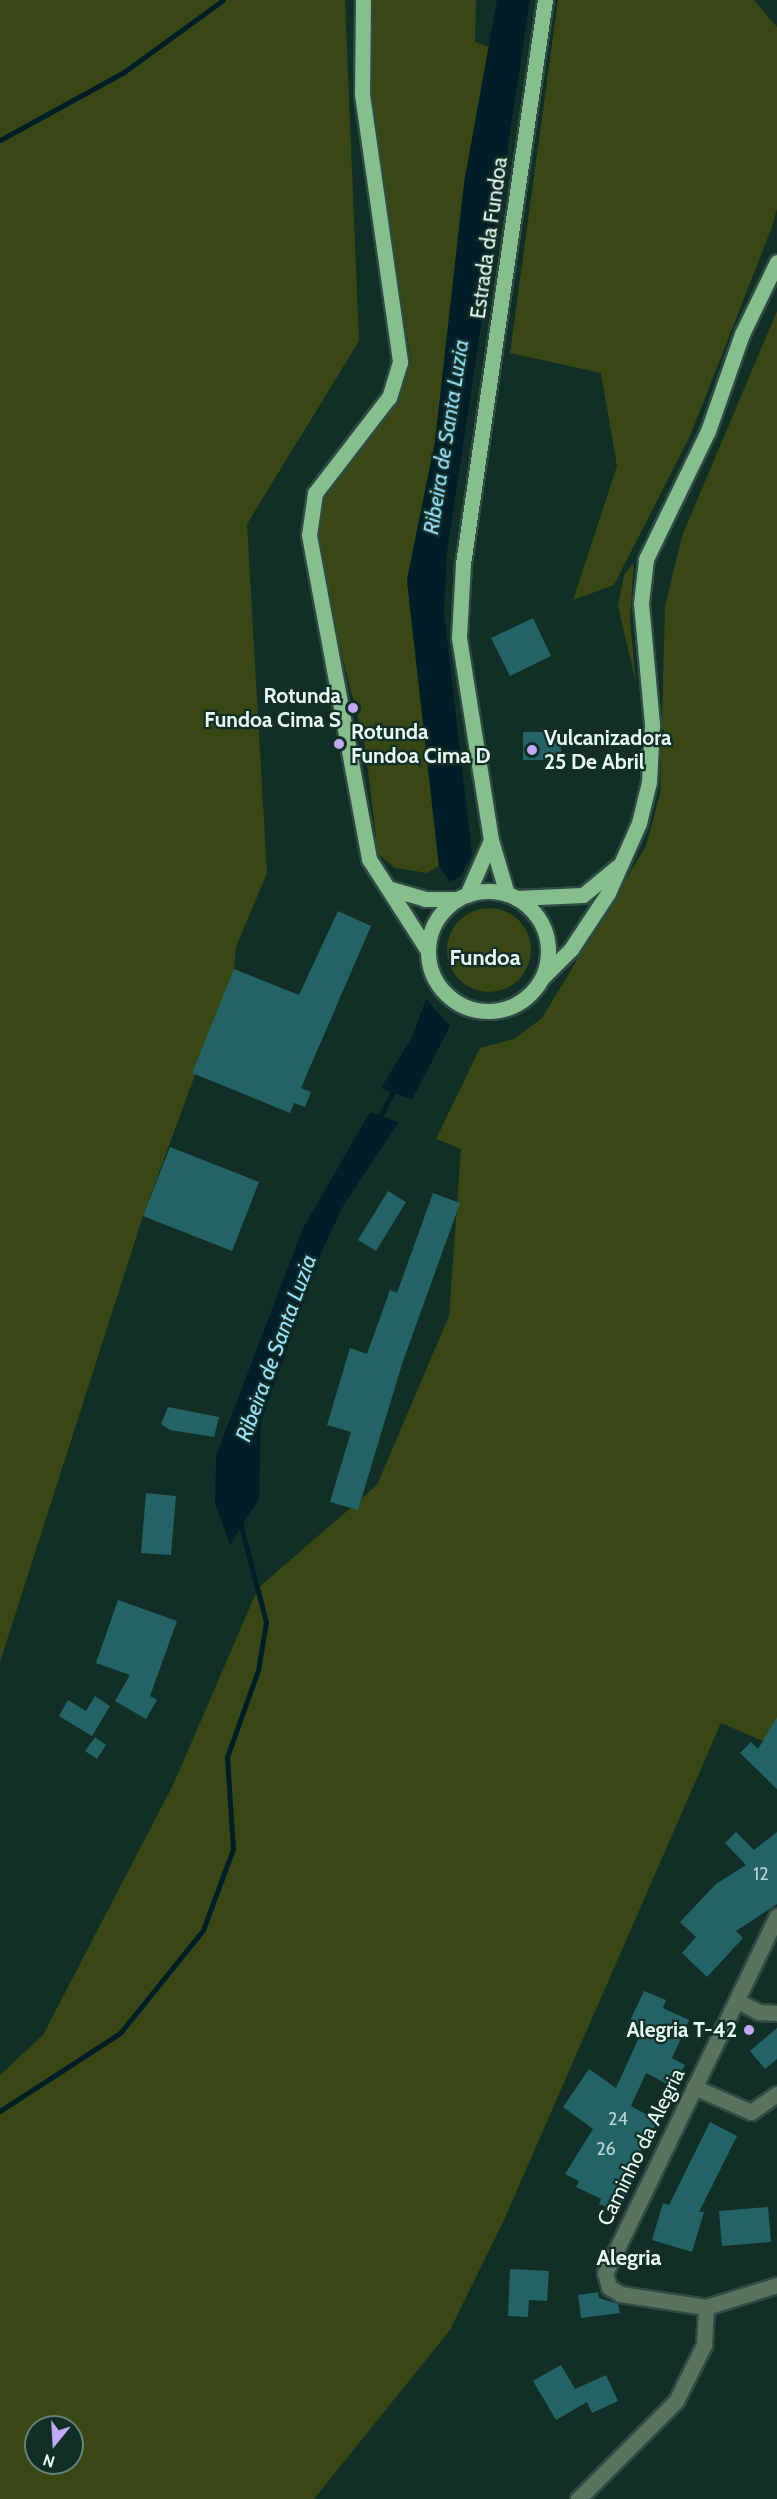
<!DOCTYPE html>
<style>
body{margin:0}
#map{position:relative;width:777px;height:2499px;overflow:hidden;background:#112f27;font-family:Cabin,sans-serif}
div>[style]{position:absolute}
[style*='--x']{left:calc(var(--x)*1px);top:calc(var(--y)*1px);width:calc(var(--w)*1px);rotate:calc(var(--a)*1deg)}
.green>*{inset:0;background:#394714}
.round{border-radius:50%}
.water>*{inset:0;background:#001e28}
.stream>*{height:5px;margin:-2.5px;padding:0 2.5px;transform-origin:2.5px;border-radius:2.5px;background:#001e28}
.building>*{inset:0;background:#246365}
.roads{filter:drop-shadow(2px 0 #2f4b44) drop-shadow(-2px 0 #2f4b44) drop-shadow(0 2px #2f4b44) drop-shadow(0 -2px #2f4b44)}
.minor>*{height:15px;margin:-7.5px;padding:0 7.5px;transform-origin:7.5px;border-radius:7.5px;background:#59735c}
.major>*{height:15px;margin:-7.5px;padding:0 7.5px;transform-origin:7.5px;border-radius:7.5px;background:#86be8e}
.major>.ring{margin:-7.5px;padding:0;box-sizing:content-box;background:none;border:15px solid #86be8e;border-radius:50%}
.dots>*{width:16px;height:16px;translate:-50% -50%;box-sizing:border-box;border:3px solid #112f27;border-radius:50%}
span{translate:-50% -50%;white-space:nowrap;text-align:center;line-height:1.15;-webkit-text-stroke:4.5px #112f27;paint-order:stroke}
.number-label{font-size:18px;color:#b7d4d0}
.number-label span{-webkit-text-stroke-width:0}
.street-label{font-size:21px;color:#e8f9f3}
.poi-label{font-size:21px;color:#e8f9f3;font-weight:700}
.right{translate:-100% -50%;text-align:right}
.left{translate:0 -50%;text-align:left}
.water-label{font-size:22px;color:#98e1fc;font-style:italic}
.neighbourhood-label{font-size:22px;color:#e8f9f3;font-weight:700}
.north{position:absolute;left:24px;top:2415px;width:60px;height:60px;box-sizing:border-box;background:#112f27;border:2px solid #678079;border-radius:50%;rotate:198deg;font-size:16px;font-weight:700;line-height:24px;text-align:center;color:#e8f9f3}
.north::after{content:'';display:block;margin:auto;width:21px;height:27px;background:#c0a8f4;clip-path:polygon(50% 0,100% 100%,50% 72%,0 100%)}
</style>
<div id="map">
<div class="green">
<i style="clip-path:polygon(0 0,345px 0,359px 341px,247px 524px,267px 873px,236px 947px,234px 969px,143px 1216px,0 1662px)"></i>
<i style="clip-path:polygon(373px 0,476px 0,475px 42px,489px 47px,465px 180px,435px 442px,407px 580px,439px 866px,427px 873px,395px 868px,378px 854px,365px 746px,333px 620px,315px 506px,397px 402px,411px 362px,368px 76px)"></i>
<i style="clip-path:polygon(558px 0,754px 0,777px 27px,777px 209px,772px 227px,690px 436px,614px 585px,573px 600px,617px 466px,601px 373px,510px 353px)"></i>
<i style="clip-path:polygon(evenodd,777px 311px,777px 1747px,721px 1723px,504px 2220px,450px 2330px,314px 2499px,0 2499px,0 2075px,43px 2035px,174px 1783px,258px 1588px,377px 1485px,449px 1316px,461px 1149px,436px 1139px,480px 1048px,514px 1039px,542px 1018px,646px 846px,660px 794px,665px 606px,682px 536px,777px 311px,36px 2427px,72px 2427px,72px 2463px,36px 2463px,36px 2427px)"></i>
<i style="clip-path:polygon(634px 562px,630px 620px,636px 683px,618px 606px,624px 575px)"></i>
<i class="round" style="left:447px;top:908px;width:84px;height:84px"></i>
</div>
<div class="water">
<i style="clip-path:polygon(497px 0,530px 0,447px 552px,444px 612px,472px 854px,461px 876px,450px 882px,439px 866px,407px 580px,435px 442px,464px 183px)"></i>
<i style="clip-path:polygon(426px 999px,450px 1026px,412px 1100px,381px 1088px,413px 1035px)"></i>
<i style="clip-path:polygon(370px 1112px,399px 1122px,342px 1208px,322px 1251px,261px 1421px,259px 1499px,230px 1545px,215px 1503px,216px 1456px,303px 1228px)"></i>
</div>
<div class="stream">
<i style="--x:0;--y:140;--w:141;--a:-28.7"></i>
<i style="--x:124;--y:72;--w:122;--a:-36"></i>
<i style="--x:378;--y:1120;--w:36;--a:-62"></i>
<i style="--x:0;--y:2111;--w:143;--a:-33"></i>
<i style="--x:120;--y:2033;--w:132;--a:-51.1"></i>
<i style="--x:203;--y:1930;--w:86;--a:-69.7"></i>
<i style="--x:233;--y:1849;--w:92;--a:-93.7"></i>
<i style="--x:227;--y:1757;--w:92;--a:-70.4"></i>
<i style="--x:258;--y:1670;--w:49;--a:-80.5"></i>
<i style="--x:266;--y:1622;--w:103;--a:-104.6"></i>
</div>
<div class="building">
<i style="clip-path:polygon(533px 618px,551px 656px,510px 676px,491px 638px)"></i>
<i style="clip-path:polygon(523px 732px,561px 732px,561px 760px,523px 760px)"></i>
<i style="clip-path:polygon(338px 911px,371px 926px,301px 1088px,311px 1092px,305px 1107px,294px 1103px,290px 1113px,192px 1073px,234px 969px,299px 995px)"></i>
<i style="clip-path:polygon(170px 1147px,259px 1182px,232px 1251px,143px 1216px)"></i>
<i style="clip-path:polygon(388px 1191px,406px 1202px,376px 1251px,358px 1240px)"></i>
<i style="clip-path:polygon(433px 1193px,460px 1203px,402px 1364px,358px 1510px,330px 1502px,351px 1432px,327px 1425px,350px 1348px,367px 1354px,390px 1290px,397px 1293px)"></i>
<i style="clip-path:polygon(168px 1407px,219px 1417px,214px 1437px,170px 1430px,161px 1424px)"></i>
<i style="clip-path:polygon(146px 1493px,176px 1496px,171px 1555px,141px 1553px)"></i>
<i style="clip-path:polygon(118px 1600px,177px 1621px,150px 1696px,157px 1700px,146px 1719px,115px 1701px,130px 1675px,96px 1663px)"></i>
<i style="clip-path:polygon(95px 1696px,110px 1706px,92px 1736px,59px 1716px,68px 1700px,86px 1711px)"></i>
<i style="clip-path:polygon(777px 1717px,777px 1789px,740px 1753px,751px 1742px,758px 1749px)"></i>
<i style="clip-path:polygon(95px 1737px,106px 1745px,97px 1759px,85px 1751px)"></i>
<i style="clip-path:polygon(736px 1832px,754px 1850px,777px 1832px,777px 1904px,736px 1931px,743px 1938px,707px 1977px,682px 1953px,696px 1937px,680px 1922px,716px 1884px,746px 1865px,725px 1843px)"></i>
<i style="clip-path:polygon(644px 1991px,666px 2000px,663px 2008px,689px 2020px,672px 2058px,685px 2065px,673px 2087px,646px 2073px,631px 2106px,658px 2121px,627px 2176px,633px 2179px,619px 2212px,599px 2204px,601px 2199px,576px 2187px,579px 2181px,565px 2174px,593px 2129px,563px 2107px,589px 2069px,616px 2088px,642px 2031px,628px 2025px)"></i>
<i style="clip-path:polygon(777px 2028px,777px 2059px,765px 2069px,750px 2051px)"></i>
<i style="clip-path:polygon(710px 2122px,737px 2136px,699px 2212px,704px 2212px,692px 2252px,652px 2240px,663px 2203px,669px 2205px)"></i>
<i style="clip-path:polygon(768px 2207px,771px 2242px,722px 2246px,719px 2211px)"></i>
<i style="clip-path:polygon(510px 2269px,549px 2271px,547px 2301px,529px 2300px,528px 2317px,508px 2316px)"></i>
<i style="clip-path:polygon(598px 2292px,599px 2298px,618px 2304px,620px 2313px,581px 2318px,578px 2295px)"></i>
<i style="clip-path:polygon(561px 2365px,575px 2389px,606px 2375px,618px 2401px,592px 2413px,587px 2402px,556px 2420px,533px 2381px)"></i>
</div>
<div class="roads">
<div class="minor">
<i style="--x:777;--y:1916;--w:396;--a:115.7"></i>
<i style="--x:605;--y:2273;--w:15;--a:74"></i>
<i style="--x:609;--y:2287;--w:13;--a:32"></i>
<i style="--x:620;--y:2294;--w:87;--a:8.6"></i>
<i style="--x:706;--y:2307;--w:74;--a:-17.2"></i>
<i style="--x:738;--y:2001;--w:24;--a:28"></i>
<i style="--x:759;--y:2012;--w:18;--a:3"></i>
<i style="--x:694;--y:2087;--w:62;--a:23.7"></i>
<i style="--x:751;--y:2112;--w:32;--a:-35"></i>
<i style="--x:578;--y:2499;--w:139;--a:-45"></i>
<i style="--x:676;--y:2401;--w:63;--a:-63.4"></i>
<i style="--x:704;--y:2345;--w:38;--a:-87"></i>
</div>
<div class="major">
<i style="--x:363;--y:0;--w:94;--a:90.6"></i>
<i style="--x:362;--y:94;--w:271;--a:81.9"></i>
<i style="--x:400;--y:362;--w:37;--a:107"></i>
<i style="--x:389;--y:397;--w:121;--a:127.6"></i>
<i style="--x:315;--y:493;--w:42;--a:98.1"></i>
<i style="--x:309;--y:535;--w:330;--a:79.5"></i>
<i style="--x:369;--y:859;--w:109;--a:57.3"></i>
<i style="--x:391;--y:889;--w:35;--a:16"></i>
<i style="--x:425;--y:899;--w:33;--a:0"></i>
<i class="ring" style="left:428px;top:891px;width:105px;height:105px"></i>
<i style="--x:507;--y:894;--w:56;--a:-106.5"></i>
<i style="--x:491;--y:840;--w:206;--a:-99"></i>
<i style="--x:459;--y:637;--w:73;--a:-86.9"></i>
<i style="--x:463;--y:564;--w:570;--a:-81.73"></i>
<i style="--x:467;--y:895;--w:60;--a:-66.4"></i>
<i style="--x:516;--y:898;--w:67;--a:-2.6"></i>
<i style="--x:583;--y:895;--w:44;--a:-39.5"></i>
<i style="--x:543;--y:977;--w:40;--a:-45"></i>
<i style="--x:571;--y:949;--w:67;--a:-56.5"></i>
<i style="--x:608;--y:893;--w:77;--a:-66.1"></i>
<i style="--x:639;--y:823;--w:42;--a:-76.3"></i>
<i style="--x:649;--y:782;--w:58;--a:-87"></i>
<i style="--x:652;--y:724;--w:121;--a:-95.2"></i>
<i style="--x:641;--y:603;--w:44;--a:-83.5"></i>
<i style="--x:646;--y:559;--w:142;--a:-64.2"></i>
<i style="--x:708;--y:431;--w:103;--a:-70.7"></i>
<i style="--x:742;--y:334;--w:80;--a:-64.1"></i>
</div>
</div>
<div class="dots">
<i style="left:353px;top:708px;background:#c0a8f4"></i>
<i style="left:339px;top:744px;background:#c0a8f4"></i>
<i style="left:532px;top:750px;background:#c0a8f4"></i>
<i style="left:749px;top:2030px;background:#c0a8f4"></i>
</div>
<div class="number-label">
<span style="left:761px;top:1874px">12</span>
<span style="left:618px;top:2119px">24</span>
<span style="left:606px;top:2149px">26</span>
</div>
<div class="street-label">
<span style="left:489px;top:238px;rotate:-82deg">Estrada da Fundoa</span>
<span style="left:641px;top:2147px;rotate:-64deg">Caminho da Alegria</span>
</div>
<div class="poi-label">
<span class="right" style="left:341px;top:708px">Rotunda<br>Fundoa Cima S</span>
<span class="left" style="left:351px;top:744px">Rotunda<br>Fundoa Cima D</span>
<span class="left" style="left:544px;top:750px">Vulcanizadora<br>25 De Abril</span>
<span class="right" style="left:737px;top:2030px">Alegria T-42</span>
</div>
<div class="water-label">
<span style="left:446px;top:437px;rotate:-81deg">Ribeira de Santa Luzia</span>
<span style="left:276px;top:1348px;rotate:-70deg">Ribeira de Santa Luzia</span>
</div>
<div class="neighbourhood-label">
<span style="left:485px;top:958px">Fundoa</span>
<span style="left:629px;top:2258px">Alegria</span>
</div>
<div class="north">N</div>
</div>
